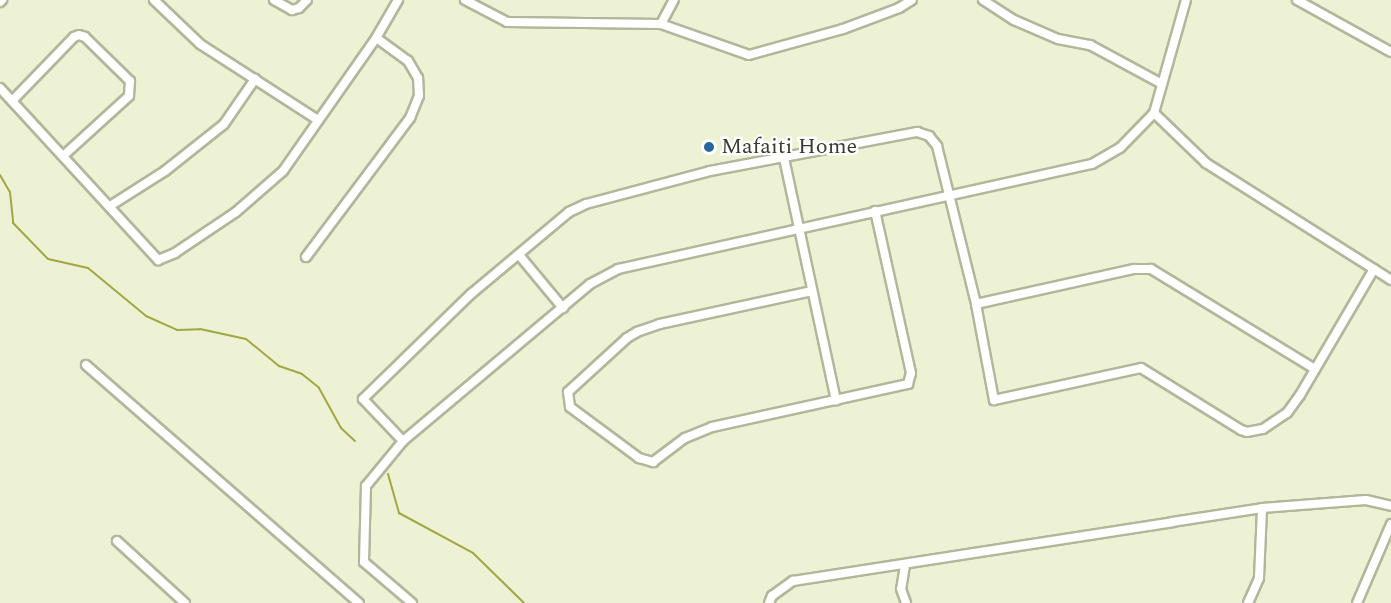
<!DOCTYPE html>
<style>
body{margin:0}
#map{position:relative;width:1391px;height:603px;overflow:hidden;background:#eef2d5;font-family:Spectral,serif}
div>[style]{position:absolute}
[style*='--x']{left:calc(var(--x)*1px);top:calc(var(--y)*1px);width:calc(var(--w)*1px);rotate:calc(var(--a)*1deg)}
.stream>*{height:2px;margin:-1px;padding:0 1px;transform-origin:1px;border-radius:1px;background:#a0a743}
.roads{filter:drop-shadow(2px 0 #b3b69a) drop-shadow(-2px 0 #b3b69a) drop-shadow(0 2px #b3b69a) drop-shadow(0 -2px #b3b69a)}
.street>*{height:8px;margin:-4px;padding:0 4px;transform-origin:4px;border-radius:4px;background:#fff}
.dots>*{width:16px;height:16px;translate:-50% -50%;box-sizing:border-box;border:3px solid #fff;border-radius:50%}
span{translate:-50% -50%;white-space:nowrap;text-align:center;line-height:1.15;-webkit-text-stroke:4.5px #fff;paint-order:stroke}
.poi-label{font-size:22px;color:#3a3b30}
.left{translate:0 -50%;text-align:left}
</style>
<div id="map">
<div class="stream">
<i style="--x:0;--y:175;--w:20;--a:60"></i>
<i style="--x:10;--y:192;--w:31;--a:84"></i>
<i style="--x:13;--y:223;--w:50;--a:45.8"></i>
<i style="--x:48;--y:259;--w:41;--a:12.7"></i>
<i style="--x:88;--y:268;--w:75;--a:39.6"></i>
<i style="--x:146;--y:316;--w:34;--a:24"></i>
<i style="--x:177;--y:330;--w:23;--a:-2"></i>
<i style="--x:200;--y:329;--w:47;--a:12.3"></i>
<i style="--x:246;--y:339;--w:43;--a:39.3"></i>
<i style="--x:279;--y:366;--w:24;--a:19"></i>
<i style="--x:302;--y:374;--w:22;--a:39"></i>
<i style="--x:319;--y:388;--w:46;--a:61.2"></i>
<i style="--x:341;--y:428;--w:19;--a:43"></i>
<i style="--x:388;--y:474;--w:41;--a:74.2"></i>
<i style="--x:399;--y:513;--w:84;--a:28.4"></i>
<i style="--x:473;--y:553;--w:71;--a:44.4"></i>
</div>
<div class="roads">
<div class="street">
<i style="--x:154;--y:0;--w:64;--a:43.7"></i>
<i style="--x:200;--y:44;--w:140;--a:32.8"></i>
<i style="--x:274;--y:0;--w:21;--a:29"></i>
<i style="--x:292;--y:10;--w:7;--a:-16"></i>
<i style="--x:299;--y:8;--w:11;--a:-45"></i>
<i style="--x:465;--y:0;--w:47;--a:27.6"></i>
<i style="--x:507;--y:22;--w:154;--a:0.7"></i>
<i style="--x:661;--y:24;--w:27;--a:-62"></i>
<i style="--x:983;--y:0;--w:37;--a:33"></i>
<i style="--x:1014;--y:20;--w:48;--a:23.4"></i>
<i style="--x:1058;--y:39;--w:33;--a:11"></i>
<i style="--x:1090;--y:45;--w:82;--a:28.4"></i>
<i style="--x:1297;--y:0;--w:107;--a:29"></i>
<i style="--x:0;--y:2;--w:3;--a:-45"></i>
<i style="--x:661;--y:24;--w:93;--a:19.4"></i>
<i style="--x:749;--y:55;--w:98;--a:-15.5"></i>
<i style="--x:843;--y:29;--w:60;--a:-20.6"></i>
<i style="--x:899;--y:8;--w:15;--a:-32"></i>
<i style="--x:0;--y:88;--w:234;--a:47.4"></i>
<i style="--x:158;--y:260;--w:18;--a:-22"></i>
<i style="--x:175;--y:253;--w:73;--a:-33.9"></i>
<i style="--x:236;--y:212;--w:62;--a:-41.1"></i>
<i style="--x:283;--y:171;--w:162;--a:-55"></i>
<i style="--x:376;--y:38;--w:44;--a:-59.9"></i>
<i style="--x:12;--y:101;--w:89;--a:-45.9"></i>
<i style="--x:74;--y:37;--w:5;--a:-22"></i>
<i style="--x:79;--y:35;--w:6;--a:18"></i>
<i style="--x:85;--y:37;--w:63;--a:44.4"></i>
<i style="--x:130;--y:81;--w:15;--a:94"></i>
<i style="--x:129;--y:96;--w:89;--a:137.7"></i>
<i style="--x:1154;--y:113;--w:72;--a:43.9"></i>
<i style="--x:1206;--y:163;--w:219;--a:32.3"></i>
<i style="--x:784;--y:158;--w:248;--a:77.9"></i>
<i style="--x:110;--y:206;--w:65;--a:-32.5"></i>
<i style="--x:165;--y:171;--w:75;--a:-38.5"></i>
<i style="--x:224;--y:124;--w:55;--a:-55.4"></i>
<i style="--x:519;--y:255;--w:69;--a:50.3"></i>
<i style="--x:306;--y:257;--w:174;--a:-53.2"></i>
<i style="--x:410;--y:118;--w:24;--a:-68"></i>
<i style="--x:419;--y:96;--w:18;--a:-93"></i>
<i style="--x:418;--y:78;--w:20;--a:-120"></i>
<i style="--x:408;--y:61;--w:39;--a:-144"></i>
<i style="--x:812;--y:291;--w:156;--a:167.8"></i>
<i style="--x:660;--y:324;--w:24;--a:161"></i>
<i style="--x:637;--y:332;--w:12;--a:149"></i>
<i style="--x:627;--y:338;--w:80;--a:137.5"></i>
<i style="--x:568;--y:392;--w:15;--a:82"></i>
<i style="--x:570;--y:407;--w:86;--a:36.5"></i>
<i style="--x:639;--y:458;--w:15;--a:16"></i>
<i style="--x:653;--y:462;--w:40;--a:-37"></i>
<i style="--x:685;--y:438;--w:29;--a:-22"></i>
<i style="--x:712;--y:427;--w:201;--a:-12.4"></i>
<i style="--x:908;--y:384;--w:11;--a:-75"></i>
<i style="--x:911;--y:373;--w:166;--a:-102.5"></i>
<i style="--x:976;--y:304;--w:162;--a:-12.5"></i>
<i style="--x:1134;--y:269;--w:17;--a:0"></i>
<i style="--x:1151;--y:269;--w:192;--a:31.4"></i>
<i style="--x:86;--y:365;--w:362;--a:41.1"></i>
<i style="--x:403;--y:441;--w:58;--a:-133.6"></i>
<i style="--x:363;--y:399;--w:151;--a:-44.2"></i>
<i style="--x:471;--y:294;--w:128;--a:-39.9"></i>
<i style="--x:569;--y:212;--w:19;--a:-25"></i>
<i style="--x:586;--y:204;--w:128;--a:-14.9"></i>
<i style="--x:710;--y:171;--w:211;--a:-10.7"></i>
<i style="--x:917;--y:132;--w:13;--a:18"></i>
<i style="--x:929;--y:136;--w:13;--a:51"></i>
<i style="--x:937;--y:146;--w:163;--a:76.1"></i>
<i style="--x:976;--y:304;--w:98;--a:79.4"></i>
<i style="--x:994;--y:400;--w:150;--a:-12.3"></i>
<i style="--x:1141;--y:368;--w:118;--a:31.8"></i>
<i style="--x:1241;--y:430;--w:6;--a:18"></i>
<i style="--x:1247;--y:432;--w:16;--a:-11"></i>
<i style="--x:1263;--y:429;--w:29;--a:-34"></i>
<i style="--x:1287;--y:413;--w:22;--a:-54"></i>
<i style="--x:1300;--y:395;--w:146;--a:-59.6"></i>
<i style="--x:117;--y:541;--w:92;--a:42.4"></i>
<i style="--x:905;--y:565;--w:24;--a:99"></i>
<i style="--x:901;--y:589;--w:15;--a:70"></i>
<i style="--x:412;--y:603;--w:63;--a:-139.5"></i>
<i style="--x:364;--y:562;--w:76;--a:-88.5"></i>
<i style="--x:366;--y:486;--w:58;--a:-50.6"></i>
<i style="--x:403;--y:441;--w:244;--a:-40"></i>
<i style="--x:590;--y:284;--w:32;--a:-28"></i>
<i style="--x:618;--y:269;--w:485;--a:-12.5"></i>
<i style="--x:1092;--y:164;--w:32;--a:-30"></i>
<i style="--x:1120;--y:148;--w:49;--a:-45.8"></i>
<i style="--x:1154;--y:113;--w:117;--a:-74.2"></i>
<i style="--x:769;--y:603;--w:8;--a:-67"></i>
<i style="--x:772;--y:596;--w:26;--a:-36"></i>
<i style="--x:793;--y:581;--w:384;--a:-8.8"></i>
<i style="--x:1172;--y:522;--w:91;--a:-8.8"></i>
<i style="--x:1262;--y:508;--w:104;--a:-4.4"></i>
<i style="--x:1366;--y:500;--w:26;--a:13"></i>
<i style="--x:1248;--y:603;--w:27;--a:-66"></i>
<i style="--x:1259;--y:578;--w:70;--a:-87.5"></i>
<i style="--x:1357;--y:603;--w:86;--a:-66.7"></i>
</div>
</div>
<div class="dots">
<i style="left:709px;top:147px;background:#26689d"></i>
</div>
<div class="poi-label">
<span class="left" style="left:721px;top:147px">Mafaiti Home</span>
</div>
</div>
